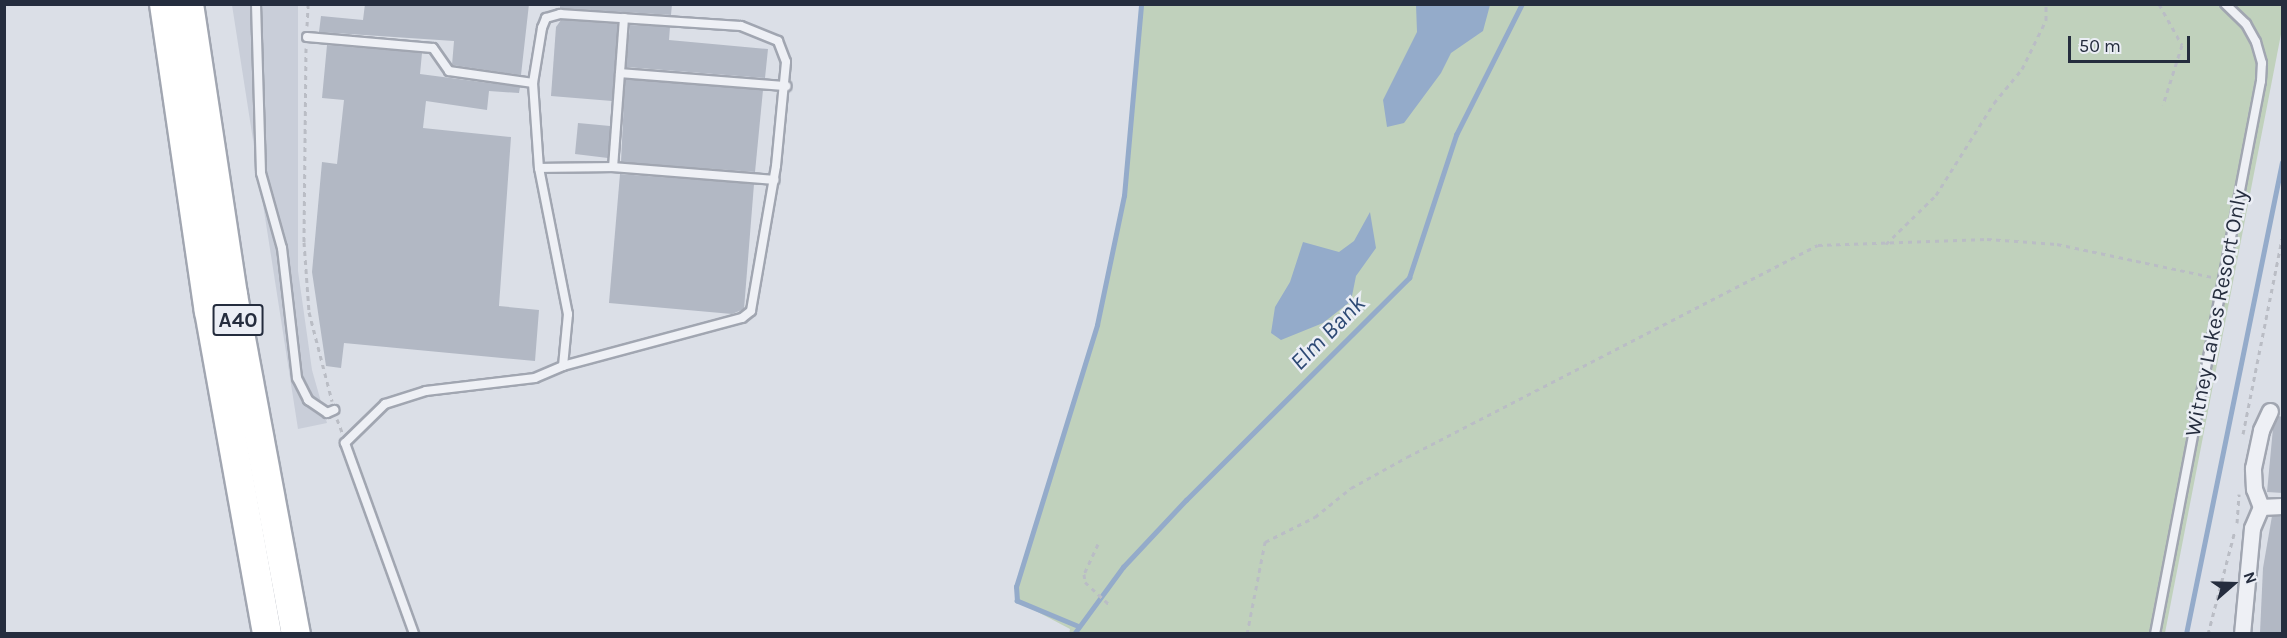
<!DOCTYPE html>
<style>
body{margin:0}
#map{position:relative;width:2287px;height:638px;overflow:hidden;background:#dbdfe7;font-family:Karla,sans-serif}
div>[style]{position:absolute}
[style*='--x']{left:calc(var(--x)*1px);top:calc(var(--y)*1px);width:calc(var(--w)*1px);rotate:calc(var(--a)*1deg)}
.built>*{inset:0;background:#c9ced9}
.green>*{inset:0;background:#c0d1bc}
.water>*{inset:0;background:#94abca}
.stream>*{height:4.5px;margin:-2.25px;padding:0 2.25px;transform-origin:2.25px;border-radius:2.25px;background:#94abca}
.building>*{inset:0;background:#b2b8c4}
.path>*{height:3px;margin-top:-1.5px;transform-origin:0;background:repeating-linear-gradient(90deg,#babdc5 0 4.5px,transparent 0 9px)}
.roads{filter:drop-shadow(2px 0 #a1a6b1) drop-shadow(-2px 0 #a1a6b1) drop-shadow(0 2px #a1a6b1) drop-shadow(0 -2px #a1a6b1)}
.lane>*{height:8px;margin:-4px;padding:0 4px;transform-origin:4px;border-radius:4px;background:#eef0f5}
.street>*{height:15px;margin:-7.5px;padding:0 7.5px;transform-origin:7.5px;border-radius:7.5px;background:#eef0f5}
.highway>*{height:28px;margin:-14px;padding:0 14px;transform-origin:14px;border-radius:14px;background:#fff}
span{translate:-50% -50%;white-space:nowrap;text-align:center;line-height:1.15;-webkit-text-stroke:5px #ebeef5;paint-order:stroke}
.shield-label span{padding:2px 4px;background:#ebeef5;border:2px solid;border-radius:4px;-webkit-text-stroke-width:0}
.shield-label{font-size:21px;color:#252d3e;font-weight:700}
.street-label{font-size:22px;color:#252d3e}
.water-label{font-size:24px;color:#2d4974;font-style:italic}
.frame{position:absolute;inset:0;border:6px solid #252d3e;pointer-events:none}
.north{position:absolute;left:2203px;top:554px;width:60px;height:60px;-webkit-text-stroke:4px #ebeef5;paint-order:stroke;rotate:70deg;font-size:16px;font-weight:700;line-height:24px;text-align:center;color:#252d3e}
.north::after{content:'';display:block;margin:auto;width:21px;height:27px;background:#252d3e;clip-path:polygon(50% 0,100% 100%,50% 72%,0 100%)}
.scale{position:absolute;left:2068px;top:36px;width:122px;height:27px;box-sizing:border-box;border:3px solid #252d3e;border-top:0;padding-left:8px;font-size:18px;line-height:21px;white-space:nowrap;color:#252d3e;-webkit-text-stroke:4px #ebeef5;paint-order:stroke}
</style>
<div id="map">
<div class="built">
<i style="clip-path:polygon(232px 5px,298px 5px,298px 271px,312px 370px,327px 423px,298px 429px)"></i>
</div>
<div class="green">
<i style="clip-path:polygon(1141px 5px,2282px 5px,2282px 29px,2165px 633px,1069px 634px,1070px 629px,1017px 601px,1016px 587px,1097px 325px,1124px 196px)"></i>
</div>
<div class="water">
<i style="clip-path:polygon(1416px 5px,1490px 5px,1483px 31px,1451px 53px,1441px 73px,1404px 123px,1387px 127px,1383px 100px,1417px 32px)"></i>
<i style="clip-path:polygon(1370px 212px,1376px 248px,1356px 276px,1351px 301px,1323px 323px,1281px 340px,1271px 333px,1275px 307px,1290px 282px,1303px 242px,1339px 252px,1354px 241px)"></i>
</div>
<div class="stream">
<i style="--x:1077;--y:626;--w:65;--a:-157.4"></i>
<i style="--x:1017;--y:601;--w:14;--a:-94"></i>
<i style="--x:1016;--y:587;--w:274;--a:-72.8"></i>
<i style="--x:1097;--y:325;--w:132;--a:-78.2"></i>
<i style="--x:1124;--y:196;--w:193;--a:-84.9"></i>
<i style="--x:1074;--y:634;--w:83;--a:-53.8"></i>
<i style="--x:1123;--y:567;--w:92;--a:-46.8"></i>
<i style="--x:1186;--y:500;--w:315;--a:-44.9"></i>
<i style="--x:1409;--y:278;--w:151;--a:-71.8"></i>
<i style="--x:1456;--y:135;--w:147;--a:-63.3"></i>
<i style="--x:2186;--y:634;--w:481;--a:-78.5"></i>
</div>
<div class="building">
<i style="clip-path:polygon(365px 4px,529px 4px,521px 75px,452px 65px,454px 41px,319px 32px,321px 16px,363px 20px)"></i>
<i style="clip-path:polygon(560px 4px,672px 4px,671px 15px,560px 8px)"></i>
<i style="clip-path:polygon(561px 20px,618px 24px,612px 101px,551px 96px,556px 27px)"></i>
<i style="clip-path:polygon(630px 25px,670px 27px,669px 40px,768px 49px,765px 78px,626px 67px)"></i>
<i style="clip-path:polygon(327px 45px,422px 53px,420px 74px,520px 87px,519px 93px,489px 91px,487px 110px,426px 101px,423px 128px,511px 137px,499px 306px,539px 310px,535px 361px,344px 343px,341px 368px,326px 366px,312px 272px,322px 162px,337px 164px,344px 100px,322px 98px)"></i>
<i style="clip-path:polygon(625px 79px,763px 90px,755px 172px,621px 162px)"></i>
<i style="clip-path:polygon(578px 123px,610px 126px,608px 158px,575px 154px)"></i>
<i style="clip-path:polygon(620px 174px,754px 184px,744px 309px,732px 314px,609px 303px)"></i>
<i style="clip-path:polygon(2278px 416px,2283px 417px,2283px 493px,2267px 492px,2273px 428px)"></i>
<i style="clip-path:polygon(2272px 516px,2283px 516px,2283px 633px,2260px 633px,2263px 568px)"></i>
</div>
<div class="path">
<i style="--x:2159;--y:4;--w:47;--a:60.7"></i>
<i style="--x:2182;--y:45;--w:63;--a:107.6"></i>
<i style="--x:307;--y:26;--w:22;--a:-87"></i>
<i style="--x:306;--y:48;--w:194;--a:90.6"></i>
<i style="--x:304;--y:242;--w:70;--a:85.9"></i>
<i style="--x:309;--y:312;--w:92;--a:75.5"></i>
<i style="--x:1886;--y:244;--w:70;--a:-44.4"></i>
<i style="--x:1936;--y:195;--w:109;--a:-57.8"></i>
<i style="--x:1994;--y:103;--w:44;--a:-50.5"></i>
<i style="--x:2022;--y:69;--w:55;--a:-63.9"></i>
<i style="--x:2046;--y:20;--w:16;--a:-90"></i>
<i style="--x:337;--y:419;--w:14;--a:69"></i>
<i style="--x:2243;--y:434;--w:199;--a:-78.7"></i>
<i style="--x:2237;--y:523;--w:29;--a:-86"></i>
<i style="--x:1098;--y:544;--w:33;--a:115"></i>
<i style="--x:1084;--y:574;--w:8;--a:83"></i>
<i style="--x:1085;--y:582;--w:34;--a:43"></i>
<i style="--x:1247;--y:634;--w:94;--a:-78.9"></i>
<i style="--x:1265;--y:542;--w:56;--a:-26.6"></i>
<i style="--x:1315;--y:517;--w:46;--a:-38.9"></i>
<i style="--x:1351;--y:488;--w:64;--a:-29"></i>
<i style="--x:1407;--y:457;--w:462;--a:-27.3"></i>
<i style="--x:1818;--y:245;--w:169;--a:-2"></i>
<i style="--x:1987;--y:239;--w:70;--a:4.1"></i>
<i style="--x:2057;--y:244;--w:158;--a:12"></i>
<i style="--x:2208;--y:634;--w:107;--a:-75.4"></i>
</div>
<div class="roads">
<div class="lane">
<i style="--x:256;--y:4;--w:169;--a:88.3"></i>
<i style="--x:261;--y:173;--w:78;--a:74.4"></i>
<i style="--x:282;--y:248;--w:131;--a:83.4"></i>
<i style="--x:297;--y:378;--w:25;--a:63"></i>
<i style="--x:308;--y:400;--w:23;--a:34"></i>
<i style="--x:327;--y:413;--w:8;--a:-23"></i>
<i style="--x:624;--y:18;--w:149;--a:94.2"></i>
<i style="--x:613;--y:167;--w:162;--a:4.6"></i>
<i style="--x:307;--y:37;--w:126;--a:5"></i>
<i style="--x:433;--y:48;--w:28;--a:55"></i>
<i style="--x:449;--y:71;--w:85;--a:8.1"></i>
<i style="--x:533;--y:83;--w:85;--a:86"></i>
<i style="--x:539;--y:168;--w:149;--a:78.8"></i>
<i style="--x:568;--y:314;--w:52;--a:95.5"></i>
<i style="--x:563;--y:366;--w:30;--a:157"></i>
<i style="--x:535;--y:378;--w:110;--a:173.2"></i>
<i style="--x:426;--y:391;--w:43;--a:162.4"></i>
<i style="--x:385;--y:404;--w:56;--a:135.7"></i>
<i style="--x:345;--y:443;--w:203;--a:70.1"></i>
<i style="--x:620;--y:73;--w:167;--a:4.5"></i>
<i style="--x:533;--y:83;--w:56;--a:-80.7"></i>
<i style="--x:542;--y:28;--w:11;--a:-68"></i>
<i style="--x:546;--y:18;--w:15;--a:-16"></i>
<i style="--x:560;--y:14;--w:181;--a:3.8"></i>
<i style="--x:741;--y:26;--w:40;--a:22"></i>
<i style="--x:778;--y:41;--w:22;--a:69"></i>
<i style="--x:786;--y:62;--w:104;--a:95.5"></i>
<i style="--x:776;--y:166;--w:147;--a:99.8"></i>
<i style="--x:751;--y:311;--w:11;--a:142"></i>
<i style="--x:742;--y:318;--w:185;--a:165"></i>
<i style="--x:539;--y:168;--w:74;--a:-0.8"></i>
<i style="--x:2155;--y:634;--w:563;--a:-79.15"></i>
<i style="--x:2261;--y:81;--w:18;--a:-87"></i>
<i style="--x:2262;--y:63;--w:22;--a:-106"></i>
<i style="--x:2256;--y:42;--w:21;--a:-119"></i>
<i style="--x:2246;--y:24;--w:29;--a:-136"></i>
</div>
<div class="street">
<i style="--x:2261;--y:507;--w:21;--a:-3"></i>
<i style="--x:2242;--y:634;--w:106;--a:-84.6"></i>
<i style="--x:2252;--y:528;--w:23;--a:-67"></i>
<i style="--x:2261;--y:507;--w:19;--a:-111"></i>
<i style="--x:2254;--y:489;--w:21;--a:-93"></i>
<i style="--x:2253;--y:468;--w:39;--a:-78"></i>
<i style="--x:2261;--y:430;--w:21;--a:-65"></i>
</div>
<div class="highway">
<i style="--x:164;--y:4;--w:310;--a:81.7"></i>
<i style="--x:209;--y:311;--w:328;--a:79.8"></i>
<i style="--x:189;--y:4;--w:294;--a:81.4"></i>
<i style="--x:233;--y:295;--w:345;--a:79.5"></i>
</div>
</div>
<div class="shield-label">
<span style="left:238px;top:320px">A40</span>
</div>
<div class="street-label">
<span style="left:2217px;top:313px;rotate:-79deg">Witney Lakes Resort Only</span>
</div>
<div class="water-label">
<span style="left:1328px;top:333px;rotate:-45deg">Elm Bank</span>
</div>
<div class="frame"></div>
<div class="north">N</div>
<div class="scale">50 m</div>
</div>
